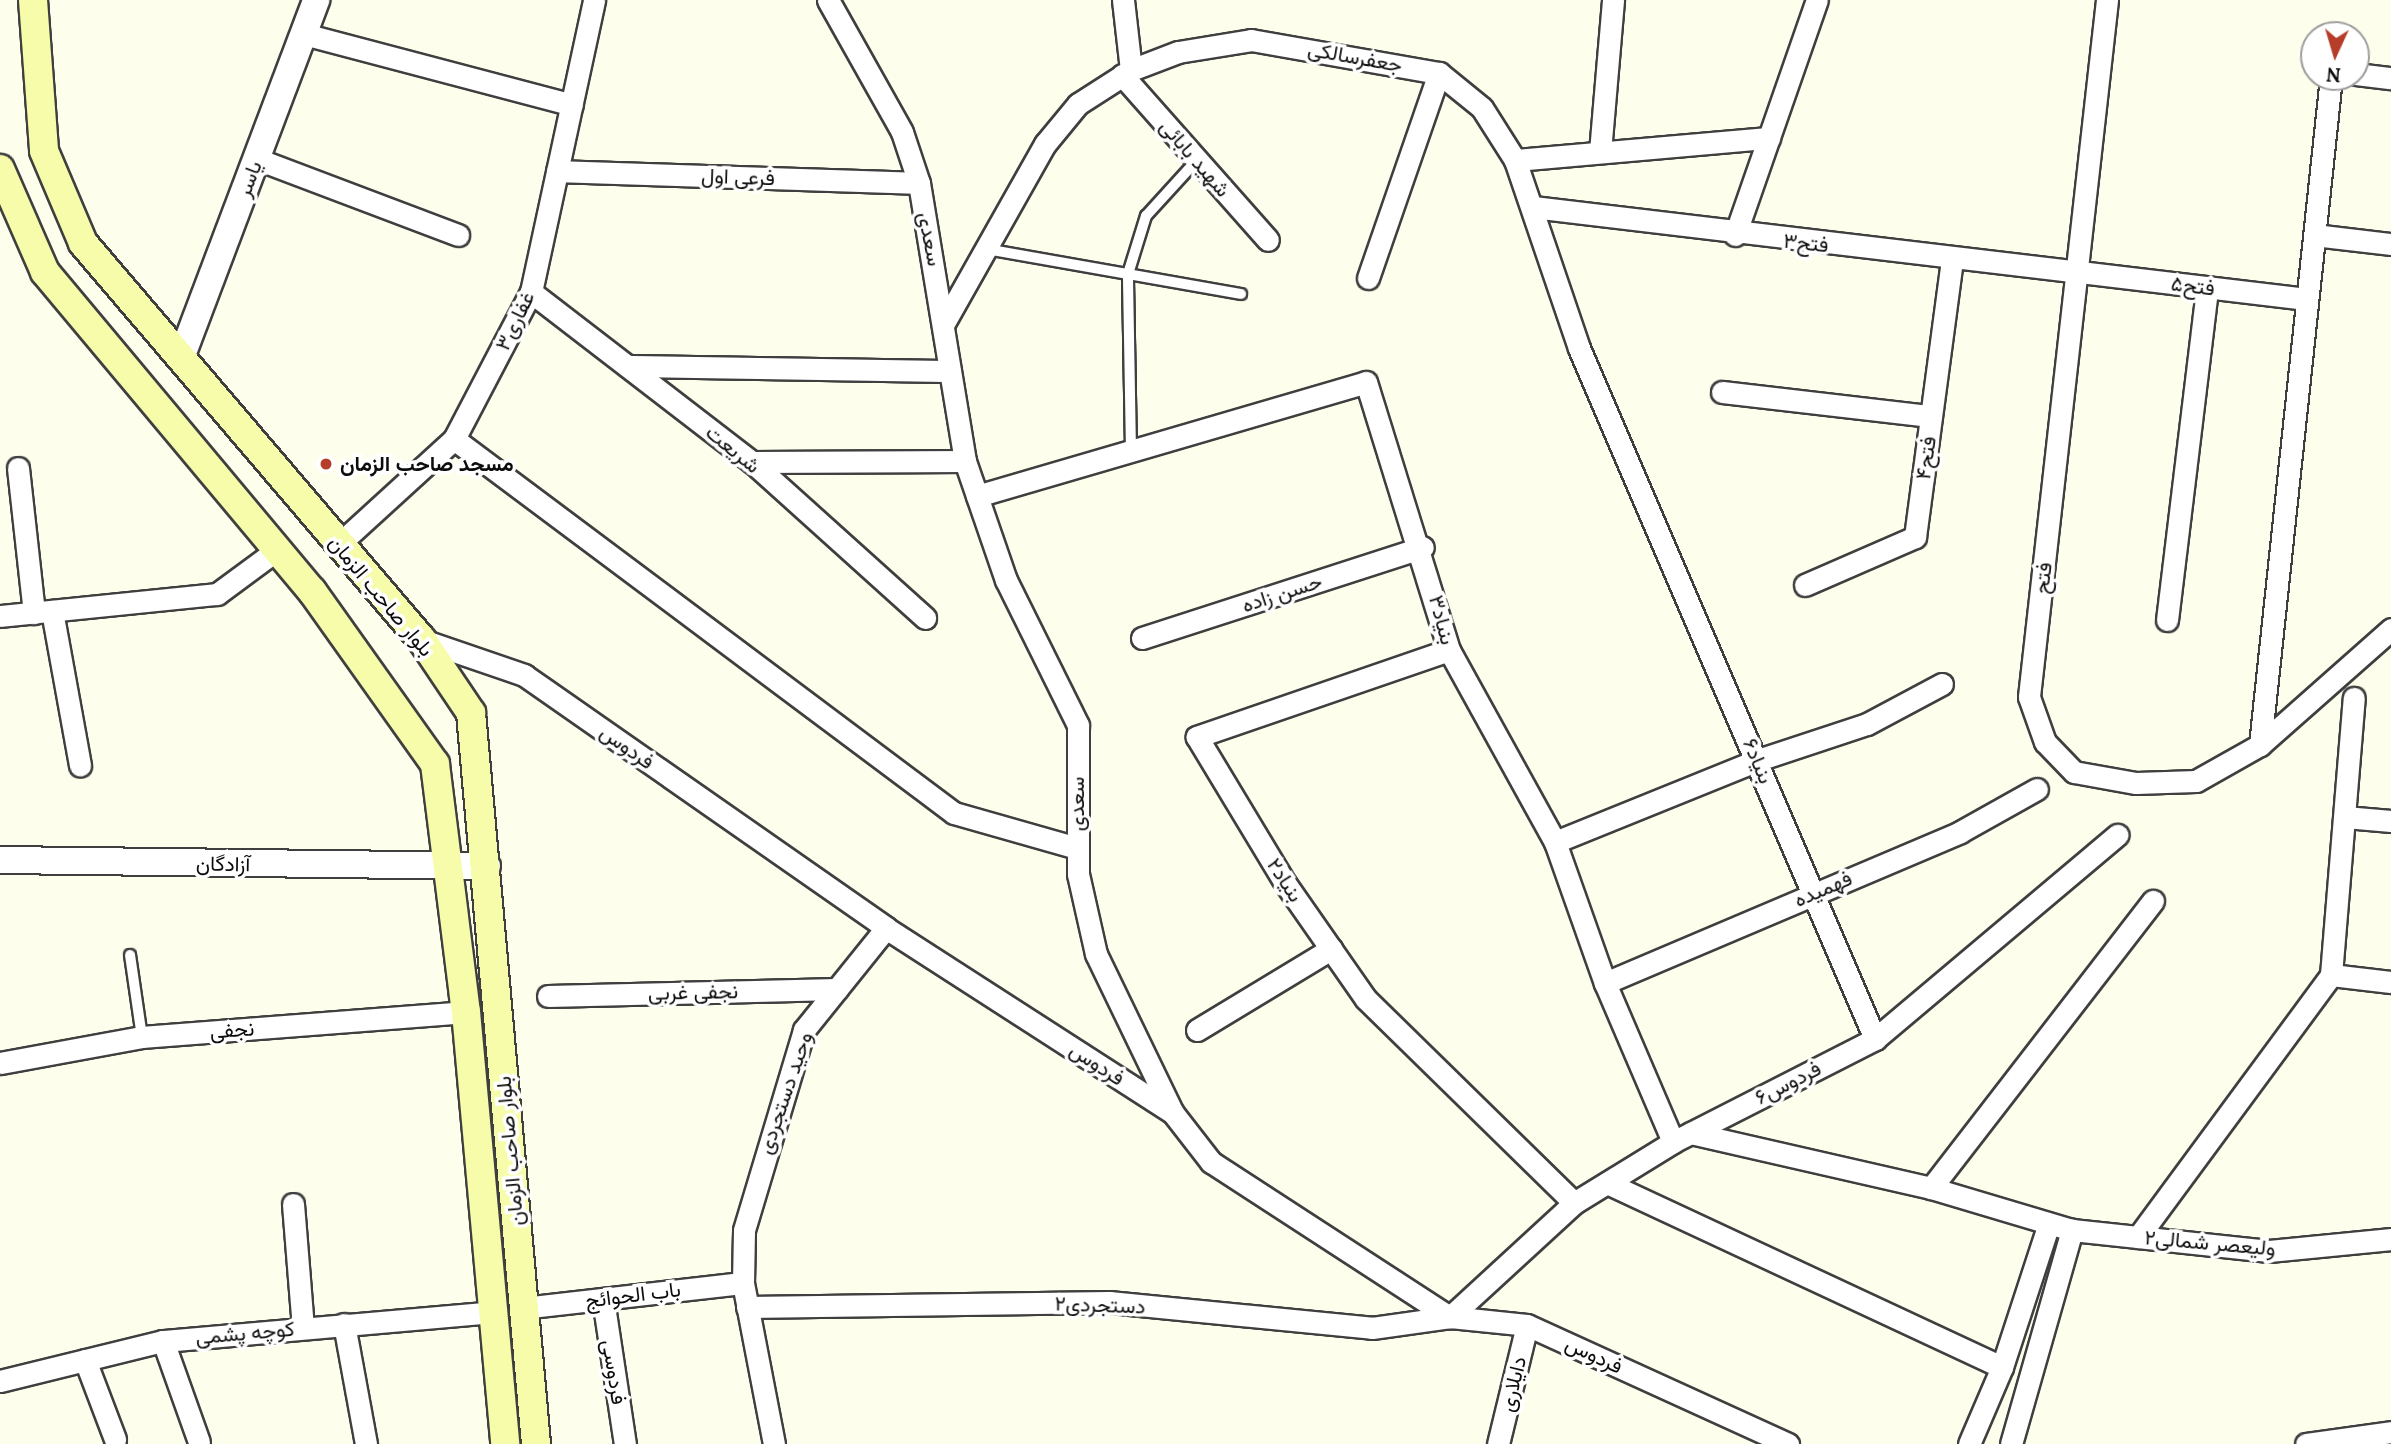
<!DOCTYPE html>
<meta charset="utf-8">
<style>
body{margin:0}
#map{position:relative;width:2391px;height:1444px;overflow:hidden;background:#fefeec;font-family:Lora,Vazirmatn,serif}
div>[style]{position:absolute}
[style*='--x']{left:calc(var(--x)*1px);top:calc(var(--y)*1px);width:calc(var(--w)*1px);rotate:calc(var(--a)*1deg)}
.roads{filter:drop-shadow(2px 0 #3f3f3f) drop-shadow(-2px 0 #3f3f3f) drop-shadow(0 2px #3f3f3f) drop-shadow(0 -2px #3f3f3f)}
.service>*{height:10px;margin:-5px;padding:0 5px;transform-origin:5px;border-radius:5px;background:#fff}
.minor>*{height:21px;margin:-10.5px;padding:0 10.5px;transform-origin:10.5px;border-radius:10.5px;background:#fff}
.tertiary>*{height:26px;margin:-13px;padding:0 13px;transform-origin:13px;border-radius:13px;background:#fff}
.secondary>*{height:28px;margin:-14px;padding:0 14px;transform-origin:14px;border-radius:14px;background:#f6fcaa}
.dots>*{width:19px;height:19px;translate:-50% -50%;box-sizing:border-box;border:4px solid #fff;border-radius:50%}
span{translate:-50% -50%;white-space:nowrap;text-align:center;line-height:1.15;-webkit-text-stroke:7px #fff;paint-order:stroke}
.street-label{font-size:21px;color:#0c0c0c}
.poi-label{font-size:21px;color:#0c0c0c;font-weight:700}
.left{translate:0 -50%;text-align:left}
.north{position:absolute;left:2300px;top:21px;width:70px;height:70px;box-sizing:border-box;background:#fff;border:2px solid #9e9e9e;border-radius:50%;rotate:184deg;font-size:19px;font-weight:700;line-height:28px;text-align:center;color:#0c0c0c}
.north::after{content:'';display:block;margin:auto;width:24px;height:32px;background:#b63d2a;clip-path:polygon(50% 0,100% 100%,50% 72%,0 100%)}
</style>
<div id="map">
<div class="roads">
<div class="service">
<i style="--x:986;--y:249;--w:259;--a:10"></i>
<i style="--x:1131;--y:451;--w:177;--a:-91"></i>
<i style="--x:1128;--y:274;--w:61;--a:-72.8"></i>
<i style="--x:1146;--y:216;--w:76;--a:-47.7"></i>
<i style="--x:130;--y:955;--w:83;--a:81.7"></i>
</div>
<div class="minor">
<i style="--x:828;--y:0;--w:151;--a:60.7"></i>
<i style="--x:902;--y:132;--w:54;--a:71.6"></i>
<i style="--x:919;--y:183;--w:282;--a:80.6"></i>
<i style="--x:965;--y:461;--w:126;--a:71"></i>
<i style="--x:1006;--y:580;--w:162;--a:63.6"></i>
<i style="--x:1078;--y:725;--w:149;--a:90"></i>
<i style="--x:1078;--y:874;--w:82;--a:77.3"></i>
<i style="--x:1096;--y:954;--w:174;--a:64.2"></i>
<i style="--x:1123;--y:0;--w:70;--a:83.5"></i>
<i style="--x:2107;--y:0;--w:701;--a:96.39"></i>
<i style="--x:2029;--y:697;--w:48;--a:70.4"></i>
<i style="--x:2045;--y:742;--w:42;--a:46"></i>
<i style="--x:2074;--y:772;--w:63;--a:10.1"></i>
<i style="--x:2136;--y:783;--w:60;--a:-1.9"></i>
<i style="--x:2196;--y:781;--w:73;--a:-29.4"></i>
<i style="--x:2260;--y:745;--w:175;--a:-41.5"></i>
<i style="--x:304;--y:34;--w:277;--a:14.8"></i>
<i style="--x:2356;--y:74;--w:35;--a:7"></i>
<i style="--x:1122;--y:75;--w:220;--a:48.5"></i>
<i style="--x:1600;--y:152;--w:153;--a:-85.1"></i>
<i style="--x:257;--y:159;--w:215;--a:20.7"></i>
<i style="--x:1515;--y:160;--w:255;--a:-5"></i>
<i style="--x:557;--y:171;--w:362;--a:1.9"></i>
<i style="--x:1533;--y:207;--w:779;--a:6.78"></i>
<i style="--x:1735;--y:235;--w:249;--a:-70.8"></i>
<i style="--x:2314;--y:235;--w:78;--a:6.7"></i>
<i style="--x:1368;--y:278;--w:217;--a:-70.9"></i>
<i style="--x:531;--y:292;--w:279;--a:37.6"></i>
<i style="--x:752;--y:462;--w:233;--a:42"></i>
<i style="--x:944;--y:323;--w:206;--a:-60.6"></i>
<i style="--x:1045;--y:144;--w:52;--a:-50.5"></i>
<i style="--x:1078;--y:104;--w:63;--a:-32.7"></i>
<i style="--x:1131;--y:70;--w:50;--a:-21"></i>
<i style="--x:1178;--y:52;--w:74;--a:-9.3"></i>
<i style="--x:1251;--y:40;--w:191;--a:10"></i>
<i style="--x:1439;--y:73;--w:55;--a:39.1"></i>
<i style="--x:1482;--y:108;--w:62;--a:57.6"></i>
<i style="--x:1515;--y:160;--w:199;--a:71.2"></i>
<i style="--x:1579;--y:348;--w:752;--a:66.81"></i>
<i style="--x:628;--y:366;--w:322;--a:0.9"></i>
<i style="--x:1722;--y:392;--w:210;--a:6.6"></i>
<i style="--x:454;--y:439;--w:624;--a:36.8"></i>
<i style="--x:954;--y:813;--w:128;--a:15.9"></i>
<i style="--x:752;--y:462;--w:213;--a:-0.3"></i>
<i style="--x:18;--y:468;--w:146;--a:83.7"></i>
<i style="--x:977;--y:496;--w:405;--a:-16.3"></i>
<i style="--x:1366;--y:382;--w:281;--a:72.8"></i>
<i style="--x:1449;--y:650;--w:219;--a:61.1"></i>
<i style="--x:1555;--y:842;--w:150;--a:70.5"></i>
<i style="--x:1605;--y:983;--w:173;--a:66.8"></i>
<i style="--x:338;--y:545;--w:157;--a:-42.4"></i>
<i style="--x:454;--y:439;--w:166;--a:-62.4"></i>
<i style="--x:531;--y:292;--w:299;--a:-77.8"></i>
<i style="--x:1805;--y:585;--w:120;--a:-23.6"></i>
<i style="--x:1915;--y:537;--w:280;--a:-82.4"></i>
<i style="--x:52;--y:611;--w:157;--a:79.7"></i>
<i style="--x:0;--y:616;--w:218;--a:-5.8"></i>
<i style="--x:217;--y:594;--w:76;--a:-36.4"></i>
<i style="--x:2167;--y:620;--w:334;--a:-83.1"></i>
<i style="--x:1142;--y:638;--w:295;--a:-17.9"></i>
<i style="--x:422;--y:640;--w:108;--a:18.9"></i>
<i style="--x:524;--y:675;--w:442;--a:34.9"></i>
<i style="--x:886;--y:928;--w:341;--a:32.8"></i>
<i style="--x:1173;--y:1113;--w:62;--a:52.2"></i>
<i style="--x:1211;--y:1162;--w:285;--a:33"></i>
<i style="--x:1450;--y:1317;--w:77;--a:5.9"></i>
<i style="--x:1527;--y:1325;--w:287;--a:24.5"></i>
<i style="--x:1449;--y:650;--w:267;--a:161"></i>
<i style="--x:1197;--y:737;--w:170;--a:58.9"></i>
<i style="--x:1285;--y:883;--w:141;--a:55.1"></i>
<i style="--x:1366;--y:999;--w:291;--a:44.4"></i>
<i style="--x:2260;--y:745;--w:672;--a:-83.93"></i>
<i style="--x:2345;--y:817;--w:46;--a:5"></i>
<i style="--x:1555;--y:842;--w:219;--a:-22"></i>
<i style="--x:1758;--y:760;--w:115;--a:-18.3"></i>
<i style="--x:1867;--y:724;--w:85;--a:-28.1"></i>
<i style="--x:2331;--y:975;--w:60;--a:6.7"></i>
<i style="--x:1605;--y:983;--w:386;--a:-23"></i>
<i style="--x:1960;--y:832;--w:88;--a:-29.2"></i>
<i style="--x:548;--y:996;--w:289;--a:-1.4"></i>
<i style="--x:1197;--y:1030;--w:157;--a:-31.2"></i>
<i style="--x:0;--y:1063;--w:144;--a:-10.4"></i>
<i style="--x:142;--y:1037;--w:325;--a:-4.4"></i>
<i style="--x:1691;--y:1133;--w:246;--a:12.9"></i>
<i style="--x:1931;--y:1188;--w:147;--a:16.6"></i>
<i style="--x:2072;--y:1230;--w:198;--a:6.1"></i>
<i style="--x:2269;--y:1251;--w:123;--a:-5.6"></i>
<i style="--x:1607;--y:1183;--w:436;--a:25"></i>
<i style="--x:1931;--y:1188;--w:363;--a:-52.3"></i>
<i style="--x:293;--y:1204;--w:124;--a:85.4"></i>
<i style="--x:2138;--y:1237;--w:325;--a:-53.6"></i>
<i style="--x:2331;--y:975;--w:278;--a:-85.3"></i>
<i style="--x:603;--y:1299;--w:147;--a:81.4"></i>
<i style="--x:747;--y:1307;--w:362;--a:-0.8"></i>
<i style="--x:1109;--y:1302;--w:264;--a:5.6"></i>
<i style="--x:1372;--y:1328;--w:79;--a:-8"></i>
<i style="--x:523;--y:1308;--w:221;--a:-6.5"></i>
<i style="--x:1450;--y:1317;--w:168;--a:-42.6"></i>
<i style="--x:1574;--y:1203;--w:116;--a:-31.6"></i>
<i style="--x:1673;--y:1142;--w:227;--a:-27"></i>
<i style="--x:1875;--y:1039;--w:317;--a:-40.1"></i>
<i style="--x:344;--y:1324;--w:122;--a:79.6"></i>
<i style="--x:163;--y:1341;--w:107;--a:70.4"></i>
<i style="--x:85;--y:1360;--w:85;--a:69.2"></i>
<i style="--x:0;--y:1381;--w:168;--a:-13.8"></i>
<i style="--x:163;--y:1341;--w:332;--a:-5"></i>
<i style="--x:774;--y:1444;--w:164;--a:-100.9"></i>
<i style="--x:743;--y:1283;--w:53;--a:-88.9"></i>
<i style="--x:744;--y:1230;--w:209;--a:-73.3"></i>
<i style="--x:804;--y:1030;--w:131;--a:-51.2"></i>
<i style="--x:1498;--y:1444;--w:122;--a:-76.3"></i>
<i style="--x:1969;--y:1444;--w:84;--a:-66.8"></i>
<i style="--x:2002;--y:1367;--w:151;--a:-71.9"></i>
<i style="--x:2011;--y:1444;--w:223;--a:-74.1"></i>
<i style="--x:2306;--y:1444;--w:86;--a:-8"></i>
</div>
<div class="tertiary">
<i style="--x:181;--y:358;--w:383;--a:-69.3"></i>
<i style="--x:0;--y:860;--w:487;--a:0.7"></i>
</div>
<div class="secondary">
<i style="--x:33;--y:0;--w:151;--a:85.8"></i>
<i style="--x:44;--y:151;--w:100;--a:67"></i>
<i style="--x:83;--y:243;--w:522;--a:49.51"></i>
<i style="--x:422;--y:640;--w:88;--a:56.1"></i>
<i style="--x:471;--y:713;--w:734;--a:84.92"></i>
<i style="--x:0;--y:169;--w:112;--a:66.4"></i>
<i style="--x:45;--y:272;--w:416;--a:50.1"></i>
<i style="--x:312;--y:591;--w:212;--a:54.6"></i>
<i style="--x:435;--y:764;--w:250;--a:82.9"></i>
<i style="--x:466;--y:1012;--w:434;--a:84.8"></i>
</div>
</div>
<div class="dots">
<i style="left:326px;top:464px;background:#b63d2a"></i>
</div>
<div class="street-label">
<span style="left:1355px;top:57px;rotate:10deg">جعفرسالکی</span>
<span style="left:1195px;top:158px;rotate:49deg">شهید بابائی</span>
<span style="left:738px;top:177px;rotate:2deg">فرعی اول</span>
<span style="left:249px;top:179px;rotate:-69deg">یاسر</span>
<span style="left:930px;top:239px;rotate:79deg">سعدی</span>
<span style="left:1806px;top:243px;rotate:6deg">فتح۳</span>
<span style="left:2193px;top:286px;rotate:7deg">فتح۵</span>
<span style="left:515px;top:321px;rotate:-64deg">غفاری۳</span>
<span style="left:733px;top:449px;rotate:39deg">شریعت</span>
<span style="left:1926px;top:458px;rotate:-82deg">فتح۴</span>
<span style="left:2043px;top:578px;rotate:-83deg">فتح</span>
<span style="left:1282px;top:593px;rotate:-18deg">حسن زاده</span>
<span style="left:381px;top:596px;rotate:50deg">بلوار صاحب الزمان</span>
<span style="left:1442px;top:620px;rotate:75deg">بنیاد۳</span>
<span style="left:627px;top:747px;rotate:35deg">فردوس</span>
<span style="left:1758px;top:761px;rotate:67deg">بنیاد۶</span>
<span style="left:1077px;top:804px;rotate:-90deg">سعدی</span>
<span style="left:223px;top:864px;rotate:1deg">آزادگان</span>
<span style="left:1285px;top:880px;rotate:57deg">بنیاد۲</span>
<span style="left:1823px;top:889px;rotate:-23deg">فهمیده</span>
<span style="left:693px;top:992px;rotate:-1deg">نجفی غربی</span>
<span style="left:232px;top:1030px;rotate:-4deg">نجفی</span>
<span style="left:1097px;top:1064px;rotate:33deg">فردوس</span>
<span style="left:1788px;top:1083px;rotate:-27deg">فردوس۶</span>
<span style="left:785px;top:1093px;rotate:-71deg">وحید دستجردی</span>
<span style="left:510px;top:1151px;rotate:-95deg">بلوار صاحب الزمان</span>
<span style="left:2210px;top:1243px;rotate:5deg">ولیعصر شمالی۲</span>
<span style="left:633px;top:1295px;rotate:-7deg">باب الحوائج</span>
<span style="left:1100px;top:1305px;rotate:2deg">دستجردی۲</span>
<span style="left:245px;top:1333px;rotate:-5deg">کوچه پشمی</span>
<span style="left:1594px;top:1355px;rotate:25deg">فردوس</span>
<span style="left:614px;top:1372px;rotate:81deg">فردوسی</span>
<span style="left:1513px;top:1384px;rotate:-76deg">دایلاری</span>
</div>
<div class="poi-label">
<span class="left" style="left:340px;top:464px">مسجد صاحب الزمان</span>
</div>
<div class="north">N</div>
</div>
